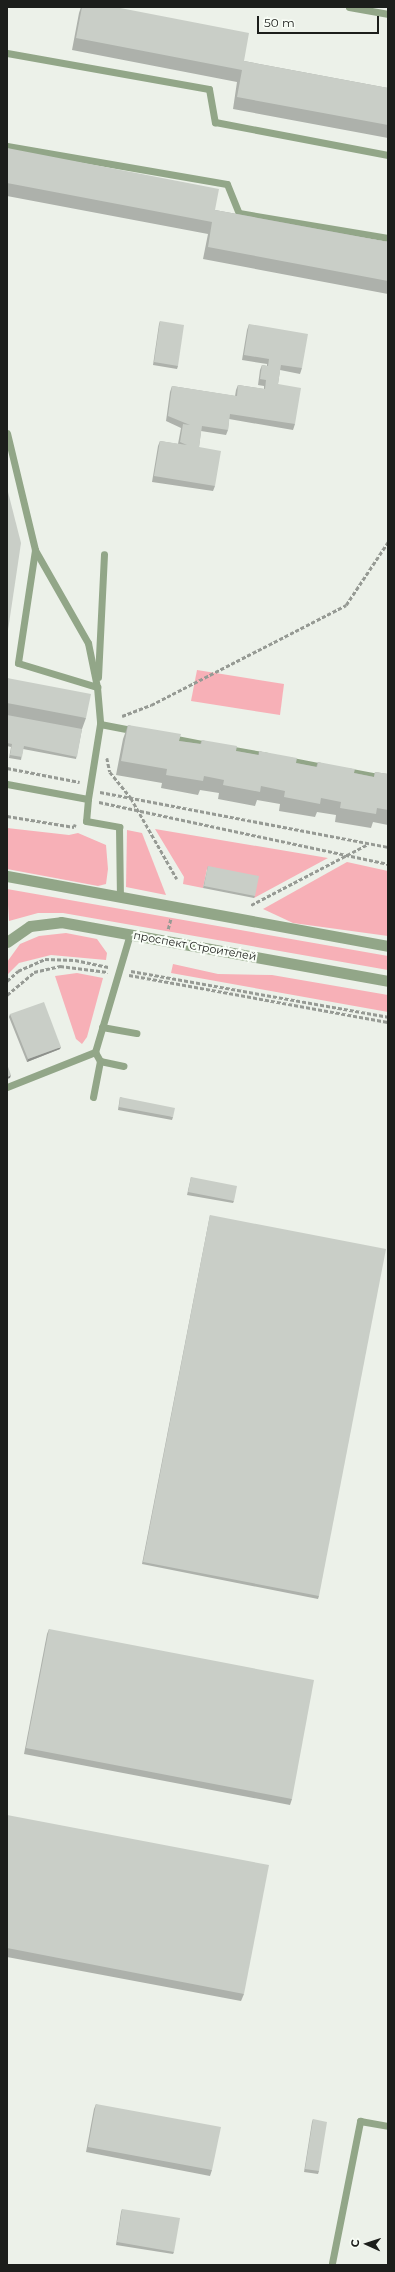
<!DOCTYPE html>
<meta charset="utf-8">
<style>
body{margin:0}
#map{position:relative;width:395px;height:2272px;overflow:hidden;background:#ecf1e9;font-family:Montserrat,sans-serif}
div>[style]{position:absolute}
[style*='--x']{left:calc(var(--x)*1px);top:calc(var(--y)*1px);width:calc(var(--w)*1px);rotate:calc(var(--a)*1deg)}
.green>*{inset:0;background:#f7b0b7}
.path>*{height:2.5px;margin-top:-1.25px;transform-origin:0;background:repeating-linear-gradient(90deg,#969a94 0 4px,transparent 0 6px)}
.service>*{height:7px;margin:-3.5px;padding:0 3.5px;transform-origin:3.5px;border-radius:3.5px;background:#92a688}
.tertiary>*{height:11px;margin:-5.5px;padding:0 5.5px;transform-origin:5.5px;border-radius:5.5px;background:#92a688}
.wall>*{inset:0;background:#adb1ab}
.shaded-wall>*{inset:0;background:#8d908b}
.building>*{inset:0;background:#c9cec7}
span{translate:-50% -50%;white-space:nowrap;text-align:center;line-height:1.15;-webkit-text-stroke:4px #f9fef7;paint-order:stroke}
.street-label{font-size:11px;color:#1c1e1b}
.frame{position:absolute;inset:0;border:8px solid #1c1e1b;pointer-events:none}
.north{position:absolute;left:347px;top:2224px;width:40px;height:40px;-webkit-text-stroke:3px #f9fef7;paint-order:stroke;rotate:273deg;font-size:11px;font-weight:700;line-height:16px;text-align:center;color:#1c1e1b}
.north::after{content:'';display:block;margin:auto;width:14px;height:18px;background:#1c1e1b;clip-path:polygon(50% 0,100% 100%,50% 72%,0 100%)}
.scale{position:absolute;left:257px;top:16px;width:122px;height:18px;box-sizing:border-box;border:2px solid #1c1e1b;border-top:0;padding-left:5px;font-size:12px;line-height:14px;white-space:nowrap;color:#1c1e1b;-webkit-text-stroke:3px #f9fef7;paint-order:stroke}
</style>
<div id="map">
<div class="green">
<i style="clip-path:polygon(197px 670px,284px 684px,280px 715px,191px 701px)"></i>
<i style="clip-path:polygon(7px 828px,69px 835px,78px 833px,106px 845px,108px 869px,106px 884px,98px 886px,7px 869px)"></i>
<i style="clip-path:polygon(155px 829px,328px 858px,254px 898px,207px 869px,203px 888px,183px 884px,184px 877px)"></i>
<i style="clip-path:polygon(127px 830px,142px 833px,166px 895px,126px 887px)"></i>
<i style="clip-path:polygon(347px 862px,388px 871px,388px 936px,293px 923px,263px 909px)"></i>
<i style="clip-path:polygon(7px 889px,388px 956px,388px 970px,63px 913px,38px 913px,9px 921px)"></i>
<i style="clip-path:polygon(66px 933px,97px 939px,107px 953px,106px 960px,51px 955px,19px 963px,7px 975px,7px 962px,20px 944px,39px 936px)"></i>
<i style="clip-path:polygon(173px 964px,218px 974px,272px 975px,388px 995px,388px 1012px,171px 973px)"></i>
<i style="clip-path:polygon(77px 973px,103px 978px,87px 1037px,82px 1044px,76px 1039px,55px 976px)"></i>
</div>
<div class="path">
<i style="--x:122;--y:716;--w:31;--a:-21"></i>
<i style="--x:151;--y:705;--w:219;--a:-27.1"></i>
<i style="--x:346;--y:605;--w:76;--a:-56.3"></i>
<i style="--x:107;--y:758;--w:14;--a:78"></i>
<i style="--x:110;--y:772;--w:33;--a:51"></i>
<i style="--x:131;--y:798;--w:93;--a:60.4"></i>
<i style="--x:7;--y:768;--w:74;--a:10.9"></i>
<i style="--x:100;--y:792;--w:293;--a:10.8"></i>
<i style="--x:99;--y:802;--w:296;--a:12.1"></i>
<i style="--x:7;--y:816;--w:68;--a:9.3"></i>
<i style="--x:74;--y:827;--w:3;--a:-72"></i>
<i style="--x:251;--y:905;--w:132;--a:-27.5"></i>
<i style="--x:168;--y:929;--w:11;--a:-75"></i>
<i style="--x:131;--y:971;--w:261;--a:10.1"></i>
<i style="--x:129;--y:975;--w:263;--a:10.3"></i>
<i style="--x:7;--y:981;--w:15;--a:-42"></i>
<i style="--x:18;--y:971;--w:30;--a:-24"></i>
<i style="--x:45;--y:959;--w:30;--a:2"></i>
<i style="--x:75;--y:960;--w:34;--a:12"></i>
<i style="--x:7;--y:995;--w:35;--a:-40"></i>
<i style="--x:34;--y:972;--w:27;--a:-13"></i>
<i style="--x:60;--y:966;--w:48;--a:7.1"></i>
</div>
<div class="service">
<i style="--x:349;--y:7;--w:40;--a:10"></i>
<i style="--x:7;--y:53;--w:205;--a:10.1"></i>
<i style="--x:209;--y:89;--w:34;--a:80"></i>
<i style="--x:215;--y:122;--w:176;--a:10.8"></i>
<i style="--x:7;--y:146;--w:223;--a:9.8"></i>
<i style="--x:227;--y:184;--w:31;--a:68"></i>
<i style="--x:239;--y:213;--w:151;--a:9.5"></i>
<i style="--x:7;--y:433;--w:120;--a:76.5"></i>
<i style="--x:35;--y:550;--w:107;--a:60.3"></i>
<i style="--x:88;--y:643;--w:45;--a:78.4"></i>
<i style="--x:97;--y:687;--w:37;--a:85"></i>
<i style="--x:100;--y:724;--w:76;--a:99.1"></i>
<i style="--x:35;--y:550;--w:114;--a:98.6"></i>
<i style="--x:18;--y:663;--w:83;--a:16.9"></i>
<i style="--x:98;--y:677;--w:123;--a:-87.2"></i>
<i style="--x:100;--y:724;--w:37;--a:11"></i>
<i style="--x:171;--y:738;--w:38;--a:11"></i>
<i style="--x:228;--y:749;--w:40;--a:10"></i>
<i style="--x:287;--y:760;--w:38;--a:11"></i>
<i style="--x:346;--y:771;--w:43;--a:10.8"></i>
<i style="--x:7;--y:784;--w:82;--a:10.5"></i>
<i style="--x:88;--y:799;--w:22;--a:95"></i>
<i style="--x:86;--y:821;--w:34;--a:10"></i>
<i style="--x:119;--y:827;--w:71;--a:89.2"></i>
<i style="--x:102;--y:1027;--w:35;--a:10"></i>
<i style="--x:100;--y:1061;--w:24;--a:12"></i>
<i style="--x:7;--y:1087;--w:95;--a:-21.7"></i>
<i style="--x:93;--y:1097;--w:37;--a:-79"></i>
<i style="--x:100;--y:1061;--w:10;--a:-119"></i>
<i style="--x:95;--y:1052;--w:123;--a:-73.5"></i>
<i style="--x:332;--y:2263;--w:145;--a:-78.8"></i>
<i style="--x:360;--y:2121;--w:28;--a:10"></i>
</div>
<div class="tertiary">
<i style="--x:7;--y:876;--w:387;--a:10.4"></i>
<i style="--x:7;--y:942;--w:28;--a:-35"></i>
<i style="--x:30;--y:926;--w:31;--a:-7"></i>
<i style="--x:61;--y:922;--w:332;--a:10.2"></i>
</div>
<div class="wall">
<i style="clip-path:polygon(81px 7px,115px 7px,244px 61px,388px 88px,388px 138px,233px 109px,237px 82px,72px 50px,79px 13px)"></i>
<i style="clip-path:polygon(7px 148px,215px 210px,388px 242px,388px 294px,203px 259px,208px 234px,7px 196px)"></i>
<i style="clip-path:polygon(160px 321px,178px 366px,177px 369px,153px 365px,159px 324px)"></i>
<i style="clip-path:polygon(249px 324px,302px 368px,300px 374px,280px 370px,278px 384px,295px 424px,293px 430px,229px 419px,228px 430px,226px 435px,201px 431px,199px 447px,215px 486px,213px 491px,152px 482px,158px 446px,160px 441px,178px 444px,181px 428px,166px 421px,170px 392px,172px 386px,235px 396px,236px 390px,238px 385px,264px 389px,264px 386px,258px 385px,260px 370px,262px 365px,267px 366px,267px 364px,242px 360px,247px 330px)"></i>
<i style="clip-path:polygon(7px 678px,86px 718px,82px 729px,76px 759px,23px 749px,21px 760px,9px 758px,11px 747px,7px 746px)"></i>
<i style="clip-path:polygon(128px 725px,179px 741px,200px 744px,202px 740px,236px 751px,258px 755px,259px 751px,296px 763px,316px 767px,318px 762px,354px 773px,374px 777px,375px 772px,388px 774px,388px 825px,373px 822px,371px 828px,335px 822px,336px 815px,317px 812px,315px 817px,279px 811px,280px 804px,257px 800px,255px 806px,218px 799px,219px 793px,200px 790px,198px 795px,161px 788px,162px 783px,116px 775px,123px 739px)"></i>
<i style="clip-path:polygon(208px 866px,255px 896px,254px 898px,203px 888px)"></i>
<i style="clip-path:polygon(10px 1014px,60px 1049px,27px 1062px,9px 1017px)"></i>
<i style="clip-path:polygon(120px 1097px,173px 1117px,172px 1120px,118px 1110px)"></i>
<i style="clip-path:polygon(191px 1177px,234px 1201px,233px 1203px,187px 1195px)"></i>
<i style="clip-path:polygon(210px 1215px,319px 1596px,318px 1599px,142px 1564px)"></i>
<i style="clip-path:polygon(49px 1629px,292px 1799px,290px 1805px,24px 1754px,47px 1634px)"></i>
<i style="clip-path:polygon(7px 1815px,244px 1994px,241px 2001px,7px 1957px)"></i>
<i style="clip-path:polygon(96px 2104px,212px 2170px,210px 2176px,86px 2152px,94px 2109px)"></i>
<i style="clip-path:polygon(313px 2119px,319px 2171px,318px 2174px,304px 2172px,312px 2122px)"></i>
<i style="clip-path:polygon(122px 2209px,174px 2252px,173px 2254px,116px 2245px,121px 2212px)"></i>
</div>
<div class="shaded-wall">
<i style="clip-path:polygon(61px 1047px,60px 1049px,27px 1062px,28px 1059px)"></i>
<i style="clip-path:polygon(11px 1075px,10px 1078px,7px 1079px,7px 1077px)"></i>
</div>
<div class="building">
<i style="clip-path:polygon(82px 7px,115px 7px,249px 33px,244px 61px,388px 88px,388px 125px,237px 97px,242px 70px,76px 38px)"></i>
<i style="clip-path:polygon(7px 148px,219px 189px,215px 210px,388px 242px,388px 281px,208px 247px,212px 222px,7px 183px)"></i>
<i style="clip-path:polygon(160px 321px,184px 325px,178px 366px,154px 362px)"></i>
<i style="clip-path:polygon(249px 324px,308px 334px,302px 368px,281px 365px,278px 384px,301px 388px,295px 424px,230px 414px,228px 430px,202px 426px,199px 447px,221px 451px,215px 486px,154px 476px,160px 441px,187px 445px,180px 442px,183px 424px,190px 425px,168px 416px,172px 386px,237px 396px,238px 385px,265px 389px,266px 380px,260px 379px,262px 365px,268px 366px,269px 359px,244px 355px)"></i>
<i style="clip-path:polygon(7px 488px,21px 543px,7px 637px)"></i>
<i style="clip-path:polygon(7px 678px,91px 694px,86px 718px,7px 703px)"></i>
<i style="clip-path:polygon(7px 715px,82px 729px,77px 757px,24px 746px,22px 757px,10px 755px,12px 744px,7px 743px)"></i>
<i style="clip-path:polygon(128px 725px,181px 734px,179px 741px,201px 744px,202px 740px,237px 746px,236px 751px,259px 755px,259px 751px,297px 758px,296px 763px,317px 767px,318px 762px,355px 769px,354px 773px,374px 777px,375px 772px,388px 774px,388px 810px,377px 808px,376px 814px,340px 808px,341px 802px,321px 798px,320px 804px,284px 797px,285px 791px,261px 786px,260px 792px,223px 785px,224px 780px,204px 776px,203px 781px,166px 775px,167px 769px,121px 761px)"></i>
<i style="clip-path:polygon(208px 866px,259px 876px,255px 896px,204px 886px)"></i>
<i style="clip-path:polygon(44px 1002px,61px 1047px,28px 1059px,10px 1014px)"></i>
<i style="clip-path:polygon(7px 1064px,11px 1075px,7px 1077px)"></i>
<i style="clip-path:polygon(120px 1097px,175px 1108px,173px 1117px,119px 1107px)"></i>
<i style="clip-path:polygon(191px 1177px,237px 1186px,234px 1201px,188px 1192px)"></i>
<i style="clip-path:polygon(210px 1215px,386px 1249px,319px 1596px,143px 1562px)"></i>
<i style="clip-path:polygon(49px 1629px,314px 1680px,292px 1799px,26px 1748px)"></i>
<i style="clip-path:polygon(7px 1815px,269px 1865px,244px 1994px,7px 1948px)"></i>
<i style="clip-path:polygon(96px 2104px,221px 2127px,212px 2170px,88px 2147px)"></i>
<i style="clip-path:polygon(313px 2119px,327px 2122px,319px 2171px,305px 2169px)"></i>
<i style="clip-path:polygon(122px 2209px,180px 2218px,174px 2252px,117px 2242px)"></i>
</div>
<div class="street-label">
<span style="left:195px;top:946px;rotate:10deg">проспект Строителей</span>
</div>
<div class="frame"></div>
<div class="north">С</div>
<div class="scale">50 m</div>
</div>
